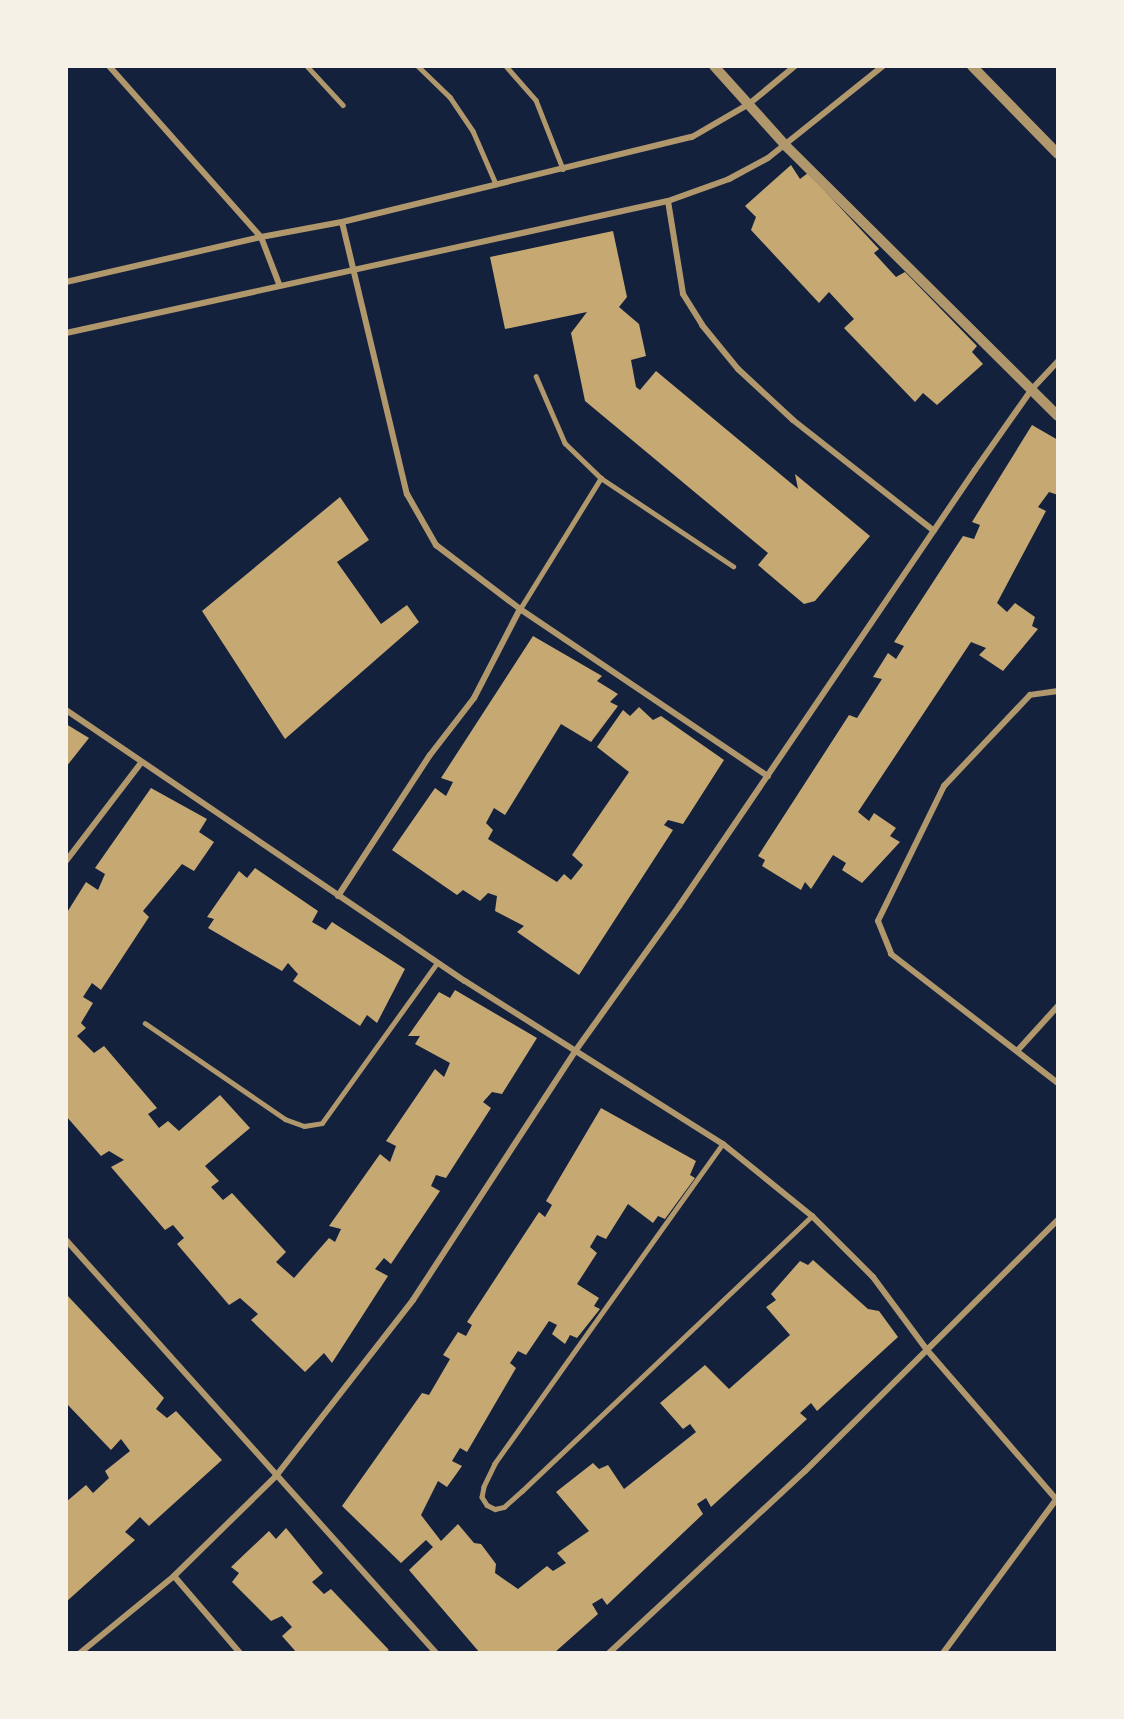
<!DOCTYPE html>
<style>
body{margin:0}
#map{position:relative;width:1124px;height:1719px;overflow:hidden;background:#14213d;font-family:Arial,sans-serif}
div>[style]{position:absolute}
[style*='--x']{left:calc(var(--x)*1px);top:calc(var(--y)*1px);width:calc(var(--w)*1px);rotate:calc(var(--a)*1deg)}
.building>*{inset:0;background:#c6a872}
.service>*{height:4.5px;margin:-2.25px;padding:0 2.25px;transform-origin:2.25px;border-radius:2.25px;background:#b1986c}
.minor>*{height:6px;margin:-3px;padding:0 3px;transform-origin:3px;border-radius:3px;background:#b1986c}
.tertiary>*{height:10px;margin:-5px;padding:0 5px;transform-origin:5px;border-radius:5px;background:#b1986c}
span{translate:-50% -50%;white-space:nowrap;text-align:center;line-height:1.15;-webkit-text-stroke:6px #f6f1e7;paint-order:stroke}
.frame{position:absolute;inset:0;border:68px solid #f6f1e7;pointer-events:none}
</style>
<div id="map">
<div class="building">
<i style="clip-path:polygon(791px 165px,800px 179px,808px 173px,879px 249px,874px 253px,896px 277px,905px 272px,977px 346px,972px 352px,983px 364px,937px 405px,923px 393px,915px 402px,844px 328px,854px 319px,829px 292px,819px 303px,751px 230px,756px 217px,745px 206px)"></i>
<i style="clip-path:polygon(613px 231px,627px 297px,619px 307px,639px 324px,646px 356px,631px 360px,636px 387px,640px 390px,656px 371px,798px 489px,795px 474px,870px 536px,815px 601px,804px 604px,758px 565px,768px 553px,585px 401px,571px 333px,587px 312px,505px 329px,490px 257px)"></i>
<i style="clip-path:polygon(1032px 425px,1058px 440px,1058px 495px,1049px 492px,1038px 507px,1046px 511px,997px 603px,1007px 612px,1015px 603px,1035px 617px,1032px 626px,1038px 629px,1003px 671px,979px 655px,986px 648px,971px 642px,858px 812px,869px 821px,874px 813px,896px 828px,890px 836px,900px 842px,862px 883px,842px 870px,846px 863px,833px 855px,811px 889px,805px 882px,801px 890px,762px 866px,765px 860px,758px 856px,849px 715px,857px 718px,882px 679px,873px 677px,888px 653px,896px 659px,904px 646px,894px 642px,963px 536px,974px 539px,980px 525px,972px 522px)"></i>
<i style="clip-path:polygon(340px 497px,369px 540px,337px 562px,381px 624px,407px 605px,419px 622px,285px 739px,202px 611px)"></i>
<i style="clip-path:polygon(533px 636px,602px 676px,597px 681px,618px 694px,610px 702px,618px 706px,591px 742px,561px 724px,505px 815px,494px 808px,486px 823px,493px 830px,488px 839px,557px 882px,564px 874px,571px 880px,583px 865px,572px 855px,629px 772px,597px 747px,623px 710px,630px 716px,639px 707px,653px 720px,661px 716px,724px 760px,683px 824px,668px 820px,664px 825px,673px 830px,579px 975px,517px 932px,524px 926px,495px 911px,497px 896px,488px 893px,480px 901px,463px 890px,457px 895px,392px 850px,435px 788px,446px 796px,453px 782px,441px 778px)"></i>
<i style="clip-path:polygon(66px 724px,89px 738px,66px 767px)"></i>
<i style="clip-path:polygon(151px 788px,207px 819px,199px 832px,214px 842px,194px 871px,182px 864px,143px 911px,149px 917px,101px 990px,92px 983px,83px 997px,93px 1003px,81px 1023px,86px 1028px,77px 1036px,94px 1053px,104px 1046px,157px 1108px,148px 1114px,159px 1128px,168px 1121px,179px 1131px,220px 1095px,250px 1128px,205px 1166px,219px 1181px,211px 1187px,223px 1200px,232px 1193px,286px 1252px,276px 1262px,294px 1278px,329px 1238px,335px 1242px,341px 1229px,329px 1226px,380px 1154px,390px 1162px,396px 1146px,386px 1141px,435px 1069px,444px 1077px,450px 1063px,415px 1044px,420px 1036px,408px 1036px,439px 992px,450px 998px,455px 990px,537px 1038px,502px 1094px,492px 1092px,483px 1102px,491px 1108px,446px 1178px,436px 1175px,431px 1186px,440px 1191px,391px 1264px,384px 1258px,375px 1269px,388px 1276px,332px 1363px,324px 1353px,305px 1372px,251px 1320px,258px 1314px,240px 1298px,229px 1305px,177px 1244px,184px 1238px,173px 1225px,165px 1230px,111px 1167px,124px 1160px,109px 1151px,101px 1156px,66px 1116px,66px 914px,86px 882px,98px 890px,105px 874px,95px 868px)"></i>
<i style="clip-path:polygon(255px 868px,318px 911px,312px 922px,326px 930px,332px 922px,405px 969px,377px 1023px,367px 1015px,360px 1026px,293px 981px,298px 974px,288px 963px,282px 971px,208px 928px,214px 919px,207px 917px,239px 871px,247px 878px)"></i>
<i style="clip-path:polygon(601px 1108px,696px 1161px,690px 1175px,695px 1178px,665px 1219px,658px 1216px,653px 1223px,628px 1204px,606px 1239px,597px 1235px,590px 1247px,597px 1253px,577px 1284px,599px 1298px,594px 1306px,600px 1309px,577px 1338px,570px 1335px,565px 1344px,552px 1334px,557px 1325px,549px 1321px,526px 1355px,518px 1351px,510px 1363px,516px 1368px,467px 1452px,460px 1448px,452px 1461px,462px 1466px,447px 1487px,438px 1481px,421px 1515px,441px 1541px,458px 1524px,474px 1543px,481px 1544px,496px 1564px,495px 1573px,518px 1589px,547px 1566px,553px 1571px,566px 1563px,557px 1553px,589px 1531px,556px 1492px,593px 1463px,599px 1469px,608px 1465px,624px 1489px,696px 1432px,690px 1424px,683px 1429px,660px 1403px,705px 1365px,729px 1389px,790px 1335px,766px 1307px,776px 1300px,771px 1294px,800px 1261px,808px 1265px,813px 1260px,868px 1309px,879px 1311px,898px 1337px,817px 1411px,811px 1403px,800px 1413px,807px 1419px,711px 1507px,706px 1498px,697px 1504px,703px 1514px,607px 1605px,602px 1598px,592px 1604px,598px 1614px,554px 1653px,480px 1653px,409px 1570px,433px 1547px,426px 1540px,401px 1563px,342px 1506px,422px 1393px,429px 1395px,450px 1359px,443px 1355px,458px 1332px,466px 1336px,472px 1325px,467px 1322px,539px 1212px,545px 1217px,552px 1205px,546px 1201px)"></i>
<i style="clip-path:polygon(66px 1294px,164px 1398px,156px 1409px,167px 1418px,176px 1411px,222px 1460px,149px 1526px,140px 1517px,125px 1532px,135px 1540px,66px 1602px,66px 1502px,86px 1485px,93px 1493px,109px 1478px,105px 1471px,130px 1451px,121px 1439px,111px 1450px,66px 1403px)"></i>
<i style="clip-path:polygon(286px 1528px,323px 1573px,312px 1582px,324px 1594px,331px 1589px,389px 1650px,384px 1653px,297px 1653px,282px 1636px,292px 1627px,282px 1616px,271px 1621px,232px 1582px,239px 1573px,231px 1567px,269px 1531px,276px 1539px)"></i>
</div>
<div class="service">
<i style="--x:307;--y:66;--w:53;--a:47.3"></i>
<i style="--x:418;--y:66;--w:45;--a:44.1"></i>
<i style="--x:450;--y:97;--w:41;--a:55.9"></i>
<i style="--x:473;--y:131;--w:58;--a:66.5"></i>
<i style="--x:506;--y:66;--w:45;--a:48.6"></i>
<i style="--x:536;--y:100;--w:74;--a:68.6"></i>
<i style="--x:536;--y:376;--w:73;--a:66.6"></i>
<i style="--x:565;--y:443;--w:50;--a:44.2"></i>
<i style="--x:601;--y:478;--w:159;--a:33.7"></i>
<i style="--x:520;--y:609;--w:154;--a:-58.3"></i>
<i style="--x:145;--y:1023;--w:170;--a:34.4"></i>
<i style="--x:285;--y:1119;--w:20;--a:20"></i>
<i style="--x:304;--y:1126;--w:18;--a:-9"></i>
<i style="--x:322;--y:1123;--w:197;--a:-54.3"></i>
<i style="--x:723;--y:1144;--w:393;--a:125.5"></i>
<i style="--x:495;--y:1464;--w:25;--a:116"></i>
<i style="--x:484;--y:1487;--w:10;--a:101"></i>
<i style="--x:482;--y:1497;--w:9;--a:58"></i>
<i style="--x:487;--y:1505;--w:9;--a:27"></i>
<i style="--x:495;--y:1509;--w:9;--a:-13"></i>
<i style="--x:504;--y:1507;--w:24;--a:-42"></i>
<i style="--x:522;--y:1491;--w:400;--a:-43.5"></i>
</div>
<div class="minor">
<i style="--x:109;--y:66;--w:229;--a:48.4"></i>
<i style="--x:261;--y:237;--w:50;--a:69"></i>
<i style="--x:668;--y:201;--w:94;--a:80.8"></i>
<i style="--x:683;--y:294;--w:36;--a:58"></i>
<i style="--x:702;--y:325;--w:57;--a:50.7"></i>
<i style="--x:738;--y:369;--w:75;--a:42.8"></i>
<i style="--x:793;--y:420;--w:179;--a:38.2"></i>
<i style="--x:342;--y:222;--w:280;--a:76.6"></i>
<i style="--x:407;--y:494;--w:59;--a:60.4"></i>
<i style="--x:436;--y:545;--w:106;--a:37.3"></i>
<i style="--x:520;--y:609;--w:299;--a:34"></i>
<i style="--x:66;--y:282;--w:200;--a:-13"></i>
<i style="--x:261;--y:237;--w:82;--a:-10.5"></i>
<i style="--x:342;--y:222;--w:360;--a:-13.7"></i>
<i style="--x:692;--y:137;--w:66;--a:-30.1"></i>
<i style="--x:749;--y:104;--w:60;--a:-39.6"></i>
<i style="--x:66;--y:333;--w:616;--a:-12.37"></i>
<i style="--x:668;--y:201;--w:65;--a:-19.8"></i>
<i style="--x:729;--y:179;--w:44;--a:-28.3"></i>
<i style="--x:768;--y:158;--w:147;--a:-38.7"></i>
<i style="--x:1058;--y:691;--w:28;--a:172"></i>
<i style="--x:1030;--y:695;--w:125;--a:133.4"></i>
<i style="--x:944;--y:786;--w:150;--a:116.1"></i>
<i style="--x:878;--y:921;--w:35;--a:68"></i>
<i style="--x:891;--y:954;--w:211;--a:37.7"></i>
<i style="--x:66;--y:710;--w:482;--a:34.2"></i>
<i style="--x:465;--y:981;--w:305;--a:32.3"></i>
<i style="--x:723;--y:1144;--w:114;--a:39"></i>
<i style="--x:812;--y:1216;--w:86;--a:45"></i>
<i style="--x:873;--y:1277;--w:91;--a:53.5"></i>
<i style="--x:927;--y:1350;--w:200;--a:49.1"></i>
<i style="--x:66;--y:861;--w:123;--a:-52.6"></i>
<i style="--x:338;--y:896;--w:168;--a:-56.9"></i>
<i style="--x:430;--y:755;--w:72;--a:-52.3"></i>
<i style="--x:474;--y:698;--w:100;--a:-62.7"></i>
<i style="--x:1017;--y:1051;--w:61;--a:-47.7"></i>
<i style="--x:66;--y:1240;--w:554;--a:48.14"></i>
<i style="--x:174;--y:1576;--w:101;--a:49.4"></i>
<i style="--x:80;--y:1653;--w:122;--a:-39.3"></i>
<i style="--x:174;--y:1576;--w:143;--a:-44.4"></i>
<i style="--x:276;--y:1476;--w:223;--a:-52.1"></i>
<i style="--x:413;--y:1300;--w:298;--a:-56.9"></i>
<i style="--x:576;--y:1050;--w:177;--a:-54.4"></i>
<i style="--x:679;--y:906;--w:527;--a:-55.83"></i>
<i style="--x:975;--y:470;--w:99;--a:-54.9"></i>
<i style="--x:1032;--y:389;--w:38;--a:-47"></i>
<i style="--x:609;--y:1653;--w:267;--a:-42.9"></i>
<i style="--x:805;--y:1471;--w:356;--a:-44.8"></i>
<i style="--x:943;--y:1653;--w:194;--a:-53.6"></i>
</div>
<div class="tertiary">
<i style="--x:714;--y:66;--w:108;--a:48"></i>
<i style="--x:786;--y:146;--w:383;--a:44.8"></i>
<i style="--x:972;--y:66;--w:123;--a:45.7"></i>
</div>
<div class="frame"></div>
</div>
